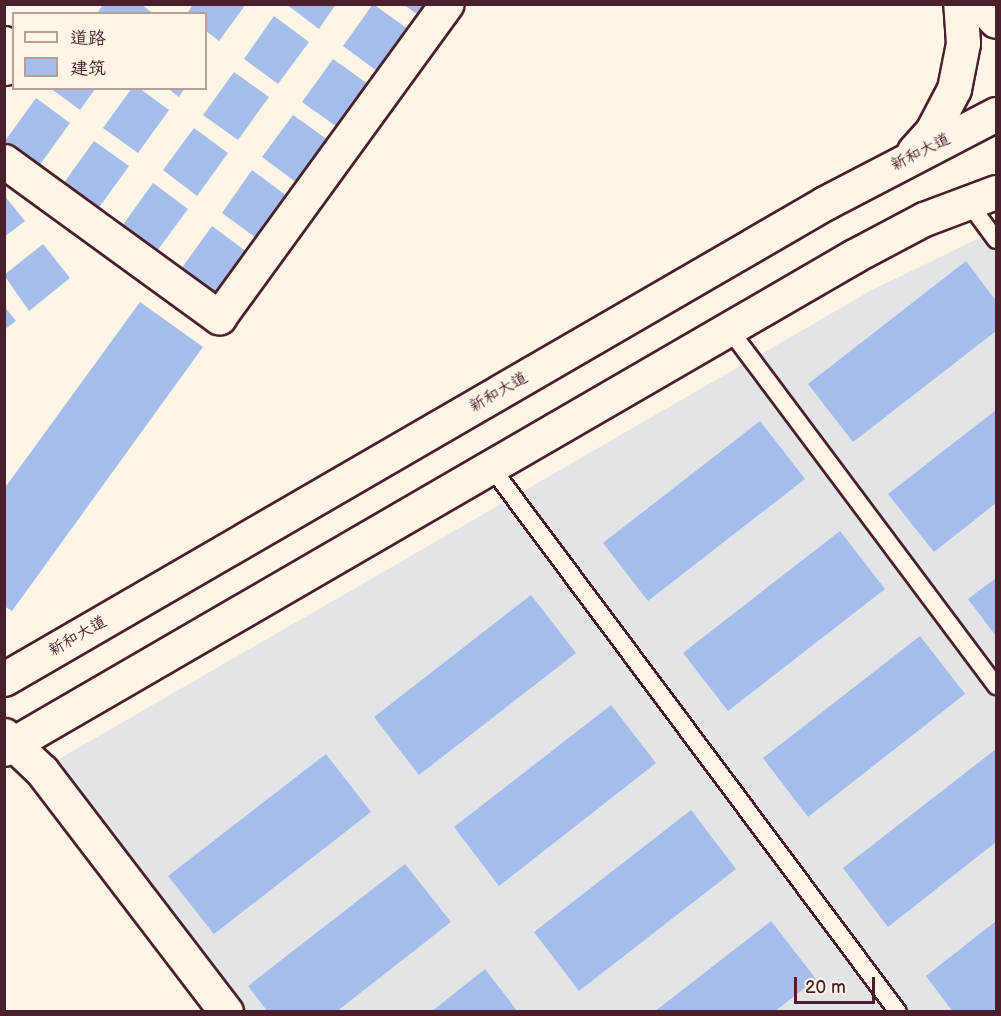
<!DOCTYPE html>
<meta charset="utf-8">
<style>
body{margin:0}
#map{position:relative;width:1001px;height:1016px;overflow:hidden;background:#fcf5e5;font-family:"Balsamiq Sans","LXGW WenKai TC",sans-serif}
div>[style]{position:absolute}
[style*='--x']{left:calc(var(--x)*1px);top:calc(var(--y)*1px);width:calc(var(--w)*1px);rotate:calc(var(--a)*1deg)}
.built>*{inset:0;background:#e2e4e7}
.building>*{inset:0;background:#a5bdeb}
.roads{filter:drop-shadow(2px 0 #4a1f2b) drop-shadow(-2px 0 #4a1f2b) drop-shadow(0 2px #4a1f2b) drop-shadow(0 -2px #4a1f2b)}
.lane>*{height:16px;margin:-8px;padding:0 8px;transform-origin:8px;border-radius:8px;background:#fcf5e5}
.street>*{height:33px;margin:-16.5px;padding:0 16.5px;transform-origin:16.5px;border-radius:16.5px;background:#fcf5e5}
.secondary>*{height:33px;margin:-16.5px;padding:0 16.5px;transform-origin:16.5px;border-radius:16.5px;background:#fcf5e5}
span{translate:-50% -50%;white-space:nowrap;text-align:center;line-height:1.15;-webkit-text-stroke:6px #fcf5e5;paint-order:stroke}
.street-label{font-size:16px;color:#4a1f2b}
.frame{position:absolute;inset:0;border:6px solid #4a1f2b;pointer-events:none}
.legend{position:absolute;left:12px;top:12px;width:195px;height:78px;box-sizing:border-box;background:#fcf5e5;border:2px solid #b59f9b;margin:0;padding:8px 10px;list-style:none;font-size:18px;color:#4a1f2b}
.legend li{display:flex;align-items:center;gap:12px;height:30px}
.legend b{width:30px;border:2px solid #b59f9b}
.scale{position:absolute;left:794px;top:977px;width:81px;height:27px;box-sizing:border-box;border:3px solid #4a1f2b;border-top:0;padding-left:8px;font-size:18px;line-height:21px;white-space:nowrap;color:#4a1f2b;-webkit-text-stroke:4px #fcf5e5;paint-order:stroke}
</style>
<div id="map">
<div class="built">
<i style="clip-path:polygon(996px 230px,996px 1011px,245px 1011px,52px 763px,872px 290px)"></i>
</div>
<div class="building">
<i style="clip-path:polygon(103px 4px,141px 4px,151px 12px,97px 14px)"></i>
<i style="clip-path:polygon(193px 4px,246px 4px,219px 41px,206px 31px,206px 14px,187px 14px)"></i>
<i style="clip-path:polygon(286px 4px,336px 4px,319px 29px)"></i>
<i style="clip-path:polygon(373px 4px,408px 29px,377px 71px,343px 46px)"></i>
<i style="clip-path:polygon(403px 4px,426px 4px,418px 15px)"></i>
<i style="clip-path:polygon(274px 16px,309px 42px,278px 84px,244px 59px)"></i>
<i style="clip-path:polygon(333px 59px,368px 84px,337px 127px,302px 102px)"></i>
<i style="clip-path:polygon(234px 72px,269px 97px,238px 140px,203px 115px)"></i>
<i style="clip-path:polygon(50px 88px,96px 88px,80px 110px)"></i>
<i style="clip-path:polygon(132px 88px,139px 88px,169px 110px,138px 153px,103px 128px)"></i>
<i style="clip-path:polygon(167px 88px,185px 88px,179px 97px)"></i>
<i style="clip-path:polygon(36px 98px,70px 123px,39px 166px,5px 141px)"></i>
<i style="clip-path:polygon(293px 115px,328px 140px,297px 183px,262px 157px)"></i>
<i style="clip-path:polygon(194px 128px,228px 153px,197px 196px,163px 170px)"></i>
<i style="clip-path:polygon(94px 141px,129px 166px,98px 209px,63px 184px)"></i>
<i style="clip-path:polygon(252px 170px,287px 196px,256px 238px,222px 213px)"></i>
<i style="clip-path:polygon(153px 183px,188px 209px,157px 251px,122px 226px)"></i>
<i style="clip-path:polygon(4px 195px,25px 221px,4px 237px)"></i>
<i style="clip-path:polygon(212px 226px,247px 252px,216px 294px,181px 269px)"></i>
<i style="clip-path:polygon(43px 244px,70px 278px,29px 311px,4px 275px)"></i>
<i style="clip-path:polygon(966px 261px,996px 301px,996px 331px,853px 442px,808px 384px)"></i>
<i style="clip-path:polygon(140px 302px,203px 347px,12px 611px,4px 606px,4px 489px)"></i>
<i style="clip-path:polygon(4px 306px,16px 321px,4px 330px)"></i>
<i style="clip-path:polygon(996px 410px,996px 503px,934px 552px,888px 494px)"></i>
<i style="clip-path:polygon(760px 421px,805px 479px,648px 601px,603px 543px)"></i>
<i style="clip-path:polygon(840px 531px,885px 589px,728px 711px,683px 653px)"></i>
<i style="clip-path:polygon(996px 578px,996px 636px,968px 599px)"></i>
<i style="clip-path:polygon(531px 595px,576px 653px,419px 775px,374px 717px)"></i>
<i style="clip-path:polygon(920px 636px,965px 694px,808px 817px,763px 758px)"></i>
<i style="clip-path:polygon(611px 705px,656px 763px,499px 886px,454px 827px)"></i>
<i style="clip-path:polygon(996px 749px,996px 842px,888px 927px,843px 868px)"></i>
<i style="clip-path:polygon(326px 754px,371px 812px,214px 934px,168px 876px)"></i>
<i style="clip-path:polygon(691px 810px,736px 869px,579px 991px,534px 932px)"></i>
<i style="clip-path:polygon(405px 864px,451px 922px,336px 1012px,268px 1012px,248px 986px)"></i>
<i style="clip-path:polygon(771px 921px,816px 979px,774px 1012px,654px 1012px)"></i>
<i style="clip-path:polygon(996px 921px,996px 1012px,953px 1012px,926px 976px)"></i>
<i style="clip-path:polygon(485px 969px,518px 1012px,431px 1012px)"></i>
</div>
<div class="roads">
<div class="lane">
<i style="--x:968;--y:202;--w:47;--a:53.6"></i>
<i style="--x:729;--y:329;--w:446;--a:53.2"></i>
<i style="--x:491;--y:467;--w:680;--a:53.25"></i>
</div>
<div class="street">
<i style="--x:4;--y:43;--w:21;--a:71"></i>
<i style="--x:11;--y:63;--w:9;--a:144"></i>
<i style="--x:4;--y:161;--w:266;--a:36"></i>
<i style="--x:219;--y:317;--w:387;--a:-54"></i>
<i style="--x:4;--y:735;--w:52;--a:43.5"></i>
<i style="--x:42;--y:771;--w:303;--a:52.6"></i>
</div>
<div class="secondary">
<i style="--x:980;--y:4;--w:23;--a:47"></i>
<i style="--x:914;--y:151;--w:27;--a:-48"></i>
<i style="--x:932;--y:131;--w:47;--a:-62.4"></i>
<i style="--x:954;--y:89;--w:47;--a:-78.9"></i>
<i style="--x:963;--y:43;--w:39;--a:-94"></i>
<i style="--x:4;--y:679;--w:949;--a:-30.1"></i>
<i style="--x:825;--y:203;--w:193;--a:-27.5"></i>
<i style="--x:4;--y:749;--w:983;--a:-30.11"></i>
<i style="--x:854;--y:256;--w:79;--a:-27.9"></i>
<i style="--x:924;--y:219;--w:77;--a:-20.6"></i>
</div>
</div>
<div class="street-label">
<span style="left:921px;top:153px;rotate:-27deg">新和大道</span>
<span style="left:499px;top:393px;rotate:-30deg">新和大道</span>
<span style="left:78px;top:637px;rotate:-30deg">新和大道</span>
</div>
<div class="frame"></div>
<ul class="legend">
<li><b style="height:8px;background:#fcf5e5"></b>道路</li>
<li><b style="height:16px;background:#a5bdeb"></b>建筑</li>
</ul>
<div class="scale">20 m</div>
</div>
